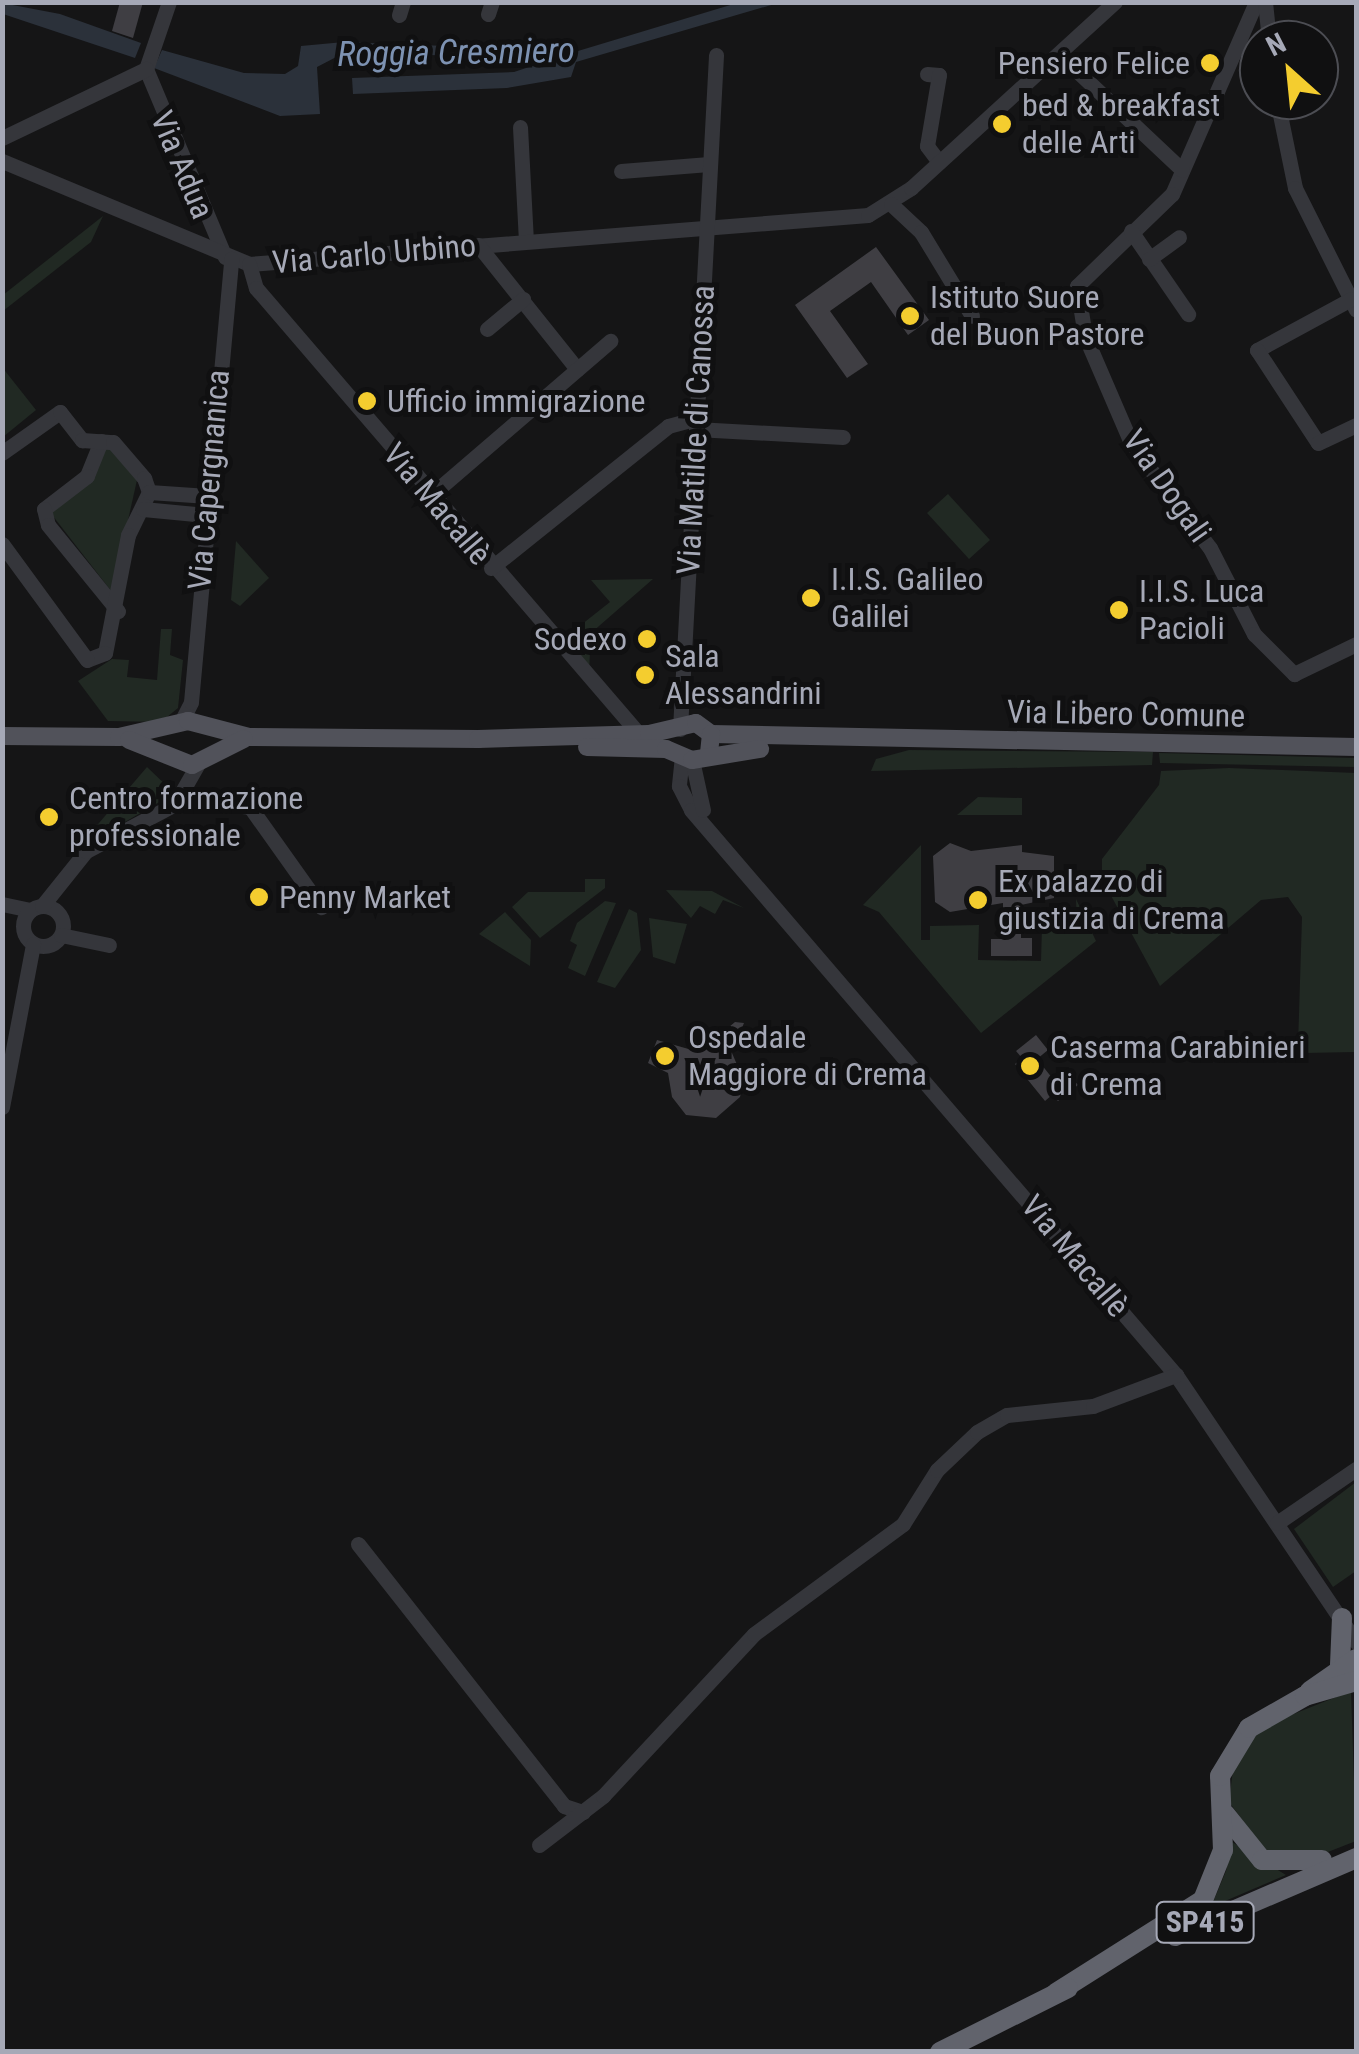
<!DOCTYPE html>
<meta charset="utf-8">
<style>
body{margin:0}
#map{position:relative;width:1359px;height:2054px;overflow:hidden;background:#151516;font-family:"Roboto Condensed",sans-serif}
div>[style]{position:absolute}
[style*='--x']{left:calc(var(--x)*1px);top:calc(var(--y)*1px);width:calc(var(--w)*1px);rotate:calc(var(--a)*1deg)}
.green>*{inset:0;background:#212923}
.water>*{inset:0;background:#2b313a}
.building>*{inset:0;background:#3f3e43}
.minor>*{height:15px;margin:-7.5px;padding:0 7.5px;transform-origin:7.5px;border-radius:7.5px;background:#35363b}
.minor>.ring{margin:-7.5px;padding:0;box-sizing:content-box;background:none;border:15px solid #35363b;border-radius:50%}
.major>*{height:18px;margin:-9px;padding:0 9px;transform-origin:9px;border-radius:9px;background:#51525a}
.highway>*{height:20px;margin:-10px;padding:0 10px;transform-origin:10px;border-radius:10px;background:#61636c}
.dots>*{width:28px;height:28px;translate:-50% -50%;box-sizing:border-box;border:5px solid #101011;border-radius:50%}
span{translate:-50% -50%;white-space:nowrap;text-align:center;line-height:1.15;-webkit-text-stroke:10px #101011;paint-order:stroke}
.shield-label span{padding:2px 8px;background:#101011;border:2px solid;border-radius:8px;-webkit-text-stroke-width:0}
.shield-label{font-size:30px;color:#a6a9b7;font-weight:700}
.poi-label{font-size:32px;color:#a6a9b7}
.right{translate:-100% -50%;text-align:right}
.left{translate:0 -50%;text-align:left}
.street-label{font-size:32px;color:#a6a9b7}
.water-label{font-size:35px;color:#7d92b2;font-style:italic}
.frame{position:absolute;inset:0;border:5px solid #a6a9b7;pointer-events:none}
.north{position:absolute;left:1239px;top:20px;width:100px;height:100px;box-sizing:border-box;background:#101011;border:2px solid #4c4d53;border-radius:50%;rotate:333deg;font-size:28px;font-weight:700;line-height:40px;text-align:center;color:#a6a9b7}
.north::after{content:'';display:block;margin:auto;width:35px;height:45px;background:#f4cd2f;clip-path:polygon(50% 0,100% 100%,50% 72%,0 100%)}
</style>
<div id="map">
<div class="green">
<i style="clip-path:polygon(103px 216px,91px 242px,3px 311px,3px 295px)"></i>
<i style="clip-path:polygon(2px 367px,36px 410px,3px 437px,2px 437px)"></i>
<i style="clip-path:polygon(107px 445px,137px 480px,112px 592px,49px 511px)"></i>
<i style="clip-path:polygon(948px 494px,990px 540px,969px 559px,927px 513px)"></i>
<i style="clip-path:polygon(236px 541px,269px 578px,240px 606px,231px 600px)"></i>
<i style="clip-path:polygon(653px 579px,591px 633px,589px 673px,562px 640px,610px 602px,591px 580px)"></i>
<i style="clip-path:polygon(161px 629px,172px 629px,170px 655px,183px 660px,178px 708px,161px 722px,108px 721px,78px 681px,112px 659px,129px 660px,127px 677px,157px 680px)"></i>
<i style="clip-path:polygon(909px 750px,1153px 752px,1152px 765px,871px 771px,876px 759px)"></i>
<i style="clip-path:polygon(1159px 753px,1356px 758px,1356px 767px,1160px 763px)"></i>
<i style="clip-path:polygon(147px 767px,170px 789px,168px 797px,75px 851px)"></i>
<i style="clip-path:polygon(1229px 768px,1356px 773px,1356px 1052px,1304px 1053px,1298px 1046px,1302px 917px,1288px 897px,1261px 900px,1160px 986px,1102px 879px,1102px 859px,1159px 785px,1161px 771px)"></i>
<i style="clip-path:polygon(978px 797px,1022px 798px,1022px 815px,957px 815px)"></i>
<i style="clip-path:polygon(921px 845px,921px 940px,930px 940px,930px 926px,979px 925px,978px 960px,1041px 961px,1042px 926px,1077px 926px,1076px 899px,1096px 941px,981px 1033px,879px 912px,863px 905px)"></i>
<i style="clip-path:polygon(585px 879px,605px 879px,605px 888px,540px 938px,512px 907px,528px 892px,585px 892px)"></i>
<i style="clip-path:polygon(666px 890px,712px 891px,744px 908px,723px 900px,715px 914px,700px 906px,691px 918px)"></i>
<i style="clip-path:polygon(605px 901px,616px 903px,585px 976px,568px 968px,577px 945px,570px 941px,577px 923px)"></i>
<i style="clip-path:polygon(629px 909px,637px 913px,641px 950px,615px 988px,597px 982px)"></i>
<i style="clip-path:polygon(505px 912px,531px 940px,530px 966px,479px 934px)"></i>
<i style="clip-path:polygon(649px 918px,687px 924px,675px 964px,653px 957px)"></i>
<i style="clip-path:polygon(1356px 1482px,1356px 1571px,1333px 1587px,1294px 1529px)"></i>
<i style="clip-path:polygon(1351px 1691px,1356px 1841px,1310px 1859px,1267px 1853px,1229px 1802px,1234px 1761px,1264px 1726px)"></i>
<i style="clip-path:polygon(1232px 1842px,1286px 1875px,1211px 1907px,1226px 1871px)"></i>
</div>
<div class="water">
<i style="clip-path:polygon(2px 3px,60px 14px,141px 43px,135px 58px,3px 14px)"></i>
<i style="clip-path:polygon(737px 3px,778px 3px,576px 62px,571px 77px,507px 88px,353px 94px,352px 78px,514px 72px,556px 58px,344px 53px,317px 67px,320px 114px,280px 116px,154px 68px,162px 50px,244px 73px,285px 74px,298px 66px,301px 46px,344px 42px,578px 51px)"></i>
</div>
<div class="building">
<i style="clip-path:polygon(120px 2px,143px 2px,133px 38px,112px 31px)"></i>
<i style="clip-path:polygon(876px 247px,929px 320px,908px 335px,871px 282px,830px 311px,868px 364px,847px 378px,795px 305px)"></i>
<i style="clip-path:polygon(950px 843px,971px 851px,1022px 845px,1022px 852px,1054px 856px,1054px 898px,1021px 905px,1021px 938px,1032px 938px,1032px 956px,991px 956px,991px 939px,1003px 939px,1003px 903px,950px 912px,935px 902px,933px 856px)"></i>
<i style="clip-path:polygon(735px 1022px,744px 1023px,732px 1053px,744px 1081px,740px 1097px,716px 1118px,686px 1115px,672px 1097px,668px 1073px,648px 1063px,657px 1040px,699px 1052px)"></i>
<i style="clip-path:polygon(1036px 1035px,1048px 1050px,1037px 1059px,1053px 1079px,1064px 1069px,1078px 1085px,1058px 1101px,1052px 1095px,1045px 1101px,1015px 1064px,1022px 1058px,1016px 1051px)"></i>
</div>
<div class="minor">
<i style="--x:1256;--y:2;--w:210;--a:113.6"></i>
<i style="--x:1172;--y:194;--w:132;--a:135.9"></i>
<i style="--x:1077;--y:286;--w:51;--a:80.9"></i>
<i style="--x:1085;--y:336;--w:119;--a:66.7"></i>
<i style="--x:1132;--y:445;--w:129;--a:52.9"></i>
<i style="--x:1210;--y:548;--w:97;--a:62.9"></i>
<i style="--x:1254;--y:634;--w:57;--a:45"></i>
<i style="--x:1294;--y:674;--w:69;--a:-25.8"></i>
<i style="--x:1265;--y:2;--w:38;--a:84"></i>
<i style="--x:488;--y:14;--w:13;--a:-72"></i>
<i style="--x:399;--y:15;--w:14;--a:-73"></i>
<i style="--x:1059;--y:54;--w:169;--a:43.3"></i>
<i style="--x:146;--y:69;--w:204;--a:67.2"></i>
<i style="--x:146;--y:69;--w:71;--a:-71.1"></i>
<i style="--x:927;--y:74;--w:12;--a:5"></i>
<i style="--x:939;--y:75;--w:72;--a:99.6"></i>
<i style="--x:927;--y:146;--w:20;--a:53"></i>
<i style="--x:1277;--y:100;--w:90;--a:78.4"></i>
<i style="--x:1295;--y:188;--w:136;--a:63.4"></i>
<i style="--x:520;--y:127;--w:114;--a:87"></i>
<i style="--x:2;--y:138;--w:160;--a:-25.6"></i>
<i style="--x:2;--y:161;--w:268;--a:22.6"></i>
<i style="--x:249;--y:264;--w:621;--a:-4.53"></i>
<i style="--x:868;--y:215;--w:51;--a:-32.1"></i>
<i style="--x:911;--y:188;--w:276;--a:-42.4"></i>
<i style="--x:621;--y:171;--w:88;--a:-4.5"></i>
<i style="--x:891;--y:204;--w:41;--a:43"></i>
<i style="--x:921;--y:232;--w:98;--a:58.7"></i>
<i style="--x:1131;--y:231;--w:101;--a:55.5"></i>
<i style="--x:478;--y:245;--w:159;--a:51.4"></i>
<i style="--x:1149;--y:259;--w:37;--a:-36"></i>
<i style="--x:249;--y:264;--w:25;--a:74"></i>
<i style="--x:256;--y:288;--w:588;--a:49.35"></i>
<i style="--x:1351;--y:299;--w:107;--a:151.5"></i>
<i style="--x:1257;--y:350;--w:111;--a:56.7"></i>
<i style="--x:1318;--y:443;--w:42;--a:-25.3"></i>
<i style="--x:487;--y:329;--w:47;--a:-39.8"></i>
<i style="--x:696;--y:429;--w:147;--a:3.1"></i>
<i style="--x:101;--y:441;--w:38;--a:112"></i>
<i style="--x:87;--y:476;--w:54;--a:142.5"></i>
<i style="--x:44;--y:509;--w:16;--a:76"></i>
<i style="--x:48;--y:525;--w:111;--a:50.9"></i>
<i style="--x:2;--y:453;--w:71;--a:-35.3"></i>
<i style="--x:60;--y:412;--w:36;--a:52"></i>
<i style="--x:82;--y:440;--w:31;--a:4"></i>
<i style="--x:113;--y:442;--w:48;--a:49.3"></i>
<i style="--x:144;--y:478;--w:15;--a:70"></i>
<i style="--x:149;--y:492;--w:48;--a:116"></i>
<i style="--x:128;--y:535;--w:120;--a:101"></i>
<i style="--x:105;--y:653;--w:19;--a:159"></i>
<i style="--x:87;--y:660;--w:144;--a:-126.2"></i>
<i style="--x:149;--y:492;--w:59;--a:3.9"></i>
<i style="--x:430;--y:496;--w:238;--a:-40.7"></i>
<i style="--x:143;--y:509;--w:63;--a:5.4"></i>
<i style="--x:491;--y:568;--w:227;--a:-38.7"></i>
<i style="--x:668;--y:426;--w:30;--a:-15"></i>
<i style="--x:181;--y:722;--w:22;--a:-63"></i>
<i style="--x:191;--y:702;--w:445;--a:-84.8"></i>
<i style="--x:680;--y:729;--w:675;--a:-86.94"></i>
<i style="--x:682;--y:756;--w:30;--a:96"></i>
<i style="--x:679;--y:786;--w:27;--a:63"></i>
<i style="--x:691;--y:810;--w:745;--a:49.36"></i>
<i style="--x:1176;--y:1375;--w:322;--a:56"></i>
<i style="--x:692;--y:760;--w:51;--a:77.6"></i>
<i style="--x:180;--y:798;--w:71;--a:7.3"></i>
<i style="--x:250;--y:807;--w:123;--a:54.6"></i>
<i style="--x:2;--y:904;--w:29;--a:12"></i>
<i class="ring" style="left:23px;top:906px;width:25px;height:25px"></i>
<i style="--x:42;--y:906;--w:70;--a:-51.3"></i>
<i style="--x:86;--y:851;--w:101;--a:-27.8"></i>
<i style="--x:175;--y:804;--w:48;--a:-60.3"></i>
<i style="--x:61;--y:935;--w:49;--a:11.8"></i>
<i style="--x:2;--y:1107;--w:166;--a:-79.2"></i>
<i style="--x:1277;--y:1523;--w:96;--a:-34.4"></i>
<i style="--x:358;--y:1544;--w:333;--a:51.8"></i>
<i style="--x:564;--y:1806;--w:20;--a:18"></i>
<i style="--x:539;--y:1845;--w:81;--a:-37.4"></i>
<i style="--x:603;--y:1796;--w:221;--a:-47"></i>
<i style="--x:754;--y:1634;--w:185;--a:-36.4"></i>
<i style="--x:903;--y:1524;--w:64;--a:-57.8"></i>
<i style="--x:937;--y:1470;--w:55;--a:-43.5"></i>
<i style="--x:977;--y:1432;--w:34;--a:-30"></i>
<i style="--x:1007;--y:1415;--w:86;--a:-6"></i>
<i style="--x:1093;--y:1406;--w:89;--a:-20.5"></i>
</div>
<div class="major">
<i style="--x:711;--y:734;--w:645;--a:1.15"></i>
<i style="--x:2;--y:736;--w:117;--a:0.5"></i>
<i style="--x:119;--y:737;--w:71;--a:-13.1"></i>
<i style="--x:188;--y:721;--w:63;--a:14.7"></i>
<i style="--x:249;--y:737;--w:229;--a:0.5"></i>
<i style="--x:478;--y:739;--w:171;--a:-1.7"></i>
<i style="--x:649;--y:734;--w:48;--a:-13.2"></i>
<i style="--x:696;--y:723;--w:19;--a:36"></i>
<i style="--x:711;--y:734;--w:19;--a:96"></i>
<i style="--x:129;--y:740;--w:68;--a:21.6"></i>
<i style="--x:192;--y:765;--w:58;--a:-26.6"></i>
<i style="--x:587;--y:747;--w:79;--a:1.5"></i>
<i style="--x:666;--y:749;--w:28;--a:23"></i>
<i style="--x:692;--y:760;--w:69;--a:-9.2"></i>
</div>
<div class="highway">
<i style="--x:1340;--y:1665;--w:47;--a:-87.6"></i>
<i style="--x:1310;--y:1691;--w:56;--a:-34.8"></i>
<i style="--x:1225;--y:1814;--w:59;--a:51.2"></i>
<i style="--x:1262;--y:1860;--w:60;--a:0"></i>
<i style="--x:1175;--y:1936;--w:197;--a:-23.3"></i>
<i style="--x:1056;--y:1993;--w:174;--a:-32.3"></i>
<i style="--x:1203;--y:1900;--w:54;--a:-68.2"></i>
<i style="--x:1223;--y:1850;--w:74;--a:-92.3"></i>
<i style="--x:1220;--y:1776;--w:56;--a:-58.9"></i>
<i style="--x:1249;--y:1728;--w:64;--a:-29.7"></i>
<i style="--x:1305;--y:1696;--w:53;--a:-16.4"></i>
<i style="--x:940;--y:2052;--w:143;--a:-26.6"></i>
</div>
<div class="dots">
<i style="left:1210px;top:63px;background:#f4cd2f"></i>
<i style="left:1002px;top:124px;background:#f4cd2f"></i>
<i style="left:910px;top:316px;background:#f4cd2f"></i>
<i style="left:367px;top:401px;background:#f4cd2f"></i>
<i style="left:811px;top:598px;background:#f4cd2f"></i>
<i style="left:1119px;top:610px;background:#f4cd2f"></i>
<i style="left:647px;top:639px;background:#f4cd2f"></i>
<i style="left:645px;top:675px;background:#f4cd2f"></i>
<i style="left:49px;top:817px;background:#f4cd2f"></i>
<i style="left:259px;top:897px;background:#f4cd2f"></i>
<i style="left:978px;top:900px;background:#f4cd2f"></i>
<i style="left:665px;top:1056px;background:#f4cd2f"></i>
<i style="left:1030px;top:1066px;background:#f4cd2f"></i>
</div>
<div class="shield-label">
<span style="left:1205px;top:1922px">SP415</span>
</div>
<div class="poi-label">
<span class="right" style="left:1190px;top:63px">Pensiero Felice</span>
<span class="left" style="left:1022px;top:124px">bed &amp; breakfast<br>delle Arti</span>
<span class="left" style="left:930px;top:316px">Istituto Suore<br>del Buon Pastore</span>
<span class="left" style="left:387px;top:401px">Ufficio immigrazione</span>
<span class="left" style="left:831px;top:598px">I.I.S. Galileo<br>Galilei</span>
<span class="left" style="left:1139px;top:610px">I.I.S. Luca<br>Pacioli</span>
<span class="right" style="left:627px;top:639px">Sodexo</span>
<span class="left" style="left:665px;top:675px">Sala<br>Alessandrini</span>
<span class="left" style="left:69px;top:817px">Centro formazione<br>professionale</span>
<span class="left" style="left:998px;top:900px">Ex palazzo di<br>giustizia di Crema</span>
<span class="left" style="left:279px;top:897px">Penny Market</span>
<span class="left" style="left:688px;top:1056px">Ospedale<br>Maggiore di Crema</span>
<span class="left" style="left:1050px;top:1066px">Caserma Carabinieri<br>di Crema</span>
</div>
<div class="street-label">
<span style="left:182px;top:165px;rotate:67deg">Via Adua</span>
<span style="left:374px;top:254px;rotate:-5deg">Via Carlo Urbino</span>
<span style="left:696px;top:430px;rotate:-87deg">Via Matilde di Canossa</span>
<span style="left:209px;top:480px;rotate:-85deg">Via Capergnanica</span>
<span style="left:1167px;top:486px;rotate:55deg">Via Dogali</span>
<span style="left:437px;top:504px;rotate:50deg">Via Macallè</span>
<span style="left:1126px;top:714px;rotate:1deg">Via Libero Comune</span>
<span style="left:1075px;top:1256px;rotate:50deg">Via Macallè</span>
</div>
<div class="water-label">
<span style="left:456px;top:53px;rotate:-1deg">Roggia Cresmiero</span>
</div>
<div class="frame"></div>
<div class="north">N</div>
</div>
